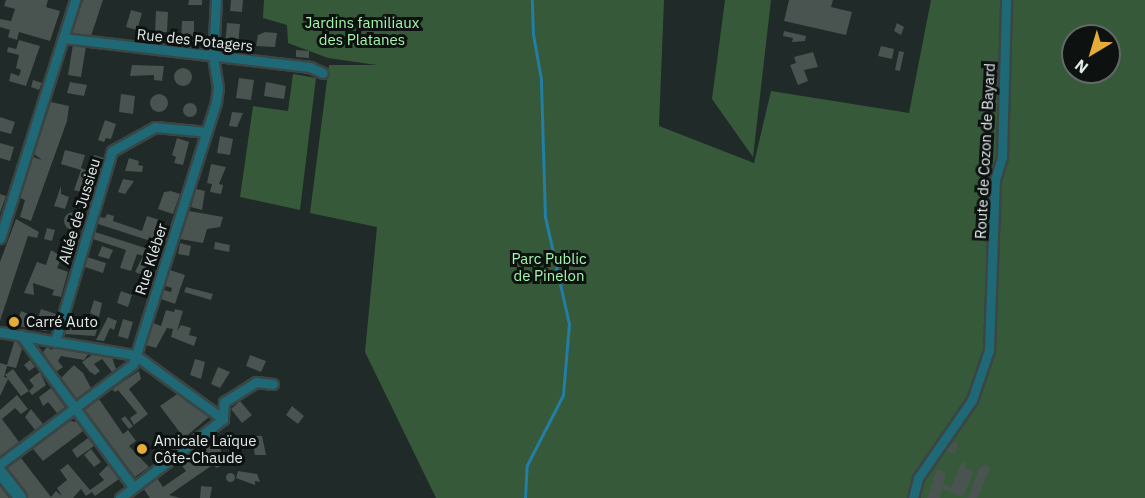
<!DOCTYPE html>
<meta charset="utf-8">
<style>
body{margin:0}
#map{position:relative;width:1145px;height:498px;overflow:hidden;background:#1f2a29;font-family:"IBM Plex Sans",sans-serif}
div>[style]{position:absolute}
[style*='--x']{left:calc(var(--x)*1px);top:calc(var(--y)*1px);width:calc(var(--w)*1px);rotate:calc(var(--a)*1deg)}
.green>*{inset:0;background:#365a39}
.stream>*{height:3px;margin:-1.5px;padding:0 1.5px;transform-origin:1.5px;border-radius:1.5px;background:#237da5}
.building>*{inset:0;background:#49534f}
.round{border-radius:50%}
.roads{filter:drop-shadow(2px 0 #3a4544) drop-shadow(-2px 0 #3a4544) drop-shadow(0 2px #3a4544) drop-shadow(0 -2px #3a4544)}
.minor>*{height:9px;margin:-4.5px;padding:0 4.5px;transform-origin:4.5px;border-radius:4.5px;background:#1e6975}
.tertiary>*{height:12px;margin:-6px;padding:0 6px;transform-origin:6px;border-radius:6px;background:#1e6975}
.dots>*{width:16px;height:16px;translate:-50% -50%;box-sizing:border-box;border:3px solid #0d1211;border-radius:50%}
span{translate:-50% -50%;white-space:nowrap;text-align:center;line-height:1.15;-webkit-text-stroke:6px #0d1211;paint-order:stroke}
.park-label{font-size:15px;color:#a3f7ab}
.street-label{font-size:15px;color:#e2e9e9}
.poi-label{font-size:15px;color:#e2e9e9}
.left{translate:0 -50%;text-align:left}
.north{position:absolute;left:1061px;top:24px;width:60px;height:60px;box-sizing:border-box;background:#0d1211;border:2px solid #626867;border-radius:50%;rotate:218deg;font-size:16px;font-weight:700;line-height:24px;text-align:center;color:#e2e9e9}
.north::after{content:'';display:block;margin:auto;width:21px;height:27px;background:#e5ad35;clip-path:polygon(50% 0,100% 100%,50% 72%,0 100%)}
</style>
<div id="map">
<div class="green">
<i style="clip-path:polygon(evenodd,264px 0,664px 0,659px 126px,754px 163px,771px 91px,909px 113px,931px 0,1145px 0,1145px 498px,436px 498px,365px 352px,377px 227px,310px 213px,329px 65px,377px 65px,328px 58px,288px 43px,287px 25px,263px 18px,264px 0,1073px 36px,1109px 36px,1109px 72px,1073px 72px,1073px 36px)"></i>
<i style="clip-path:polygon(725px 0,771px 0,753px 157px,712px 99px)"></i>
<i style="clip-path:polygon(293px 74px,316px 78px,300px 210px,240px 197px,253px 106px,288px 111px)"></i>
</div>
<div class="stream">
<i style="--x:525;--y:498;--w:33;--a:-87"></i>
<i style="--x:527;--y:465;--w:79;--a:-62.8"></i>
<i style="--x:563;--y:395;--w:71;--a:-85.2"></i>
<i style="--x:569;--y:324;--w:110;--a:-102.6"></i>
<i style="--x:545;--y:217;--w:138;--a:-91.7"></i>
<i style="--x:541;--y:79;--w:46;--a:-100.1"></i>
<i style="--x:533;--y:34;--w:34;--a:-92"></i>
</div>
<div class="building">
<i style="clip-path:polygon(6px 0,48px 0,46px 7px,60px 11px,50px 41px,19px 32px,17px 40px,8px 37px,10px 30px,0 27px,0 19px,11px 21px,15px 9px,4px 6px)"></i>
<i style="clip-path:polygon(83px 0,103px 0,91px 36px,72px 33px)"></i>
<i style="clip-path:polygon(189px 0,202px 0,202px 5px,188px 5px)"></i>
<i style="clip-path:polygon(231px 0,243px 0,242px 12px,230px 11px)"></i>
<i style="clip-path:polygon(789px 0,833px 0,831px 7px,852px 12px,846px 35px,784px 21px)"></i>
<i style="clip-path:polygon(131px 10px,142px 13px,137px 30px,126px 27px)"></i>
<i style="clip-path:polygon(156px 11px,168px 12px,167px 32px,155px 32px)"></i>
<i style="clip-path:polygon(182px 21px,194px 21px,194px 42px,181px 41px)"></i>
<i style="clip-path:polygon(227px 23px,240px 24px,238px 47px,225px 46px)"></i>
<i style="clip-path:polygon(897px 23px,904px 27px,901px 35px,894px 31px)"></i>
<i style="clip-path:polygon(784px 31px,806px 36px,805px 41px,792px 42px,793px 38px,783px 36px)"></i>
<i style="clip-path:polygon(265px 32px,277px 33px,275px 47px,256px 46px,258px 35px)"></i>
<i style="clip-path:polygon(19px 40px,40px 46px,26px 86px,9px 81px,11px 73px,19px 76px,21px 70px,16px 68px,19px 55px,7px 52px,8px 47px,16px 49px)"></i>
<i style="clip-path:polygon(73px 44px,86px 46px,81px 77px,68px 75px)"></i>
<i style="clip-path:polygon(881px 46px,894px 49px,892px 59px,878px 56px)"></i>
<i style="clip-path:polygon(296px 50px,309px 51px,309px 58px,296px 57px)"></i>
<i style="clip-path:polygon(899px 51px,904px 52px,900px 71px,895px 70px)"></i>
<i style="clip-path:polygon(813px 52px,818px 67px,804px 70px,808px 81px,798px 85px,790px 65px,796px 63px,794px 57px)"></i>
<i style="clip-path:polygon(132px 65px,164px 66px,162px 81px,154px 80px,154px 75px,130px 76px)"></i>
<i class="round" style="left:174px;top:68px;width:18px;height:18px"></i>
<i style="clip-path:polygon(239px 78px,254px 80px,251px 100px,236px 98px)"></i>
<i style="clip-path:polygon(33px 80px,42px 83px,39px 90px,31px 87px)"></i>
<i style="clip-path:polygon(70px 82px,87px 85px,84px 96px,67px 93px)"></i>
<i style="clip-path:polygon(266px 82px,286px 86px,284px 99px,264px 96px)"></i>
<i style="clip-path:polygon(121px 94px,135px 96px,133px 114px,119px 112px)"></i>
<i class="round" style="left:150px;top:94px;width:18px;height:18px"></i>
<i style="clip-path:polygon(51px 102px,69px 106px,67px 121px,31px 221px,20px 217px,25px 200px,20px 198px,33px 157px,42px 160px,34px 154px)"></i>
<i class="round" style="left:183px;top:103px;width:14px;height:14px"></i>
<i style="clip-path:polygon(232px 112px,243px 113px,237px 127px,229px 126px)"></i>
<i style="clip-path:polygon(0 117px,15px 122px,11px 134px,0 131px)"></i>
<i style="clip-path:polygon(105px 120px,116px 124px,111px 139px,106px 138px,104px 142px,98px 140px)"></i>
<i style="clip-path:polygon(220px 136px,233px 139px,230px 155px,217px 153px)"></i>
<i style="clip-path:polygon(177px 138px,189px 142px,183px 165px,174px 163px,176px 157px,172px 155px)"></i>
<i style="clip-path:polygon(0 143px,14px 147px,10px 161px,0 158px)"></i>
<i style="clip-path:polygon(65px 150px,85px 155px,81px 168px,86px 170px,90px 168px,94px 155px,104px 158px,99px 174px,89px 171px,82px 187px,86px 189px,84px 193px,74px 190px,81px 170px,61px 164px)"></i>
<i style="clip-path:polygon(129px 158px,139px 161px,138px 165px,143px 166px,142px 172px,125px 171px)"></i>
<i style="clip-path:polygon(211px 164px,226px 167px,219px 184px,223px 185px,221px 194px,210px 192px,212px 184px,207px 183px)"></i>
<i style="clip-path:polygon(123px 179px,134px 181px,125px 194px,118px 192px)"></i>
<i style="clip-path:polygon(61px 186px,61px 194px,69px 197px,65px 209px,54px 206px)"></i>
<i style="clip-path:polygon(196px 189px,205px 191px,202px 210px,191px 207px)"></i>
<i style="clip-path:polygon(171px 191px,180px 194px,173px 214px,158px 209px,164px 192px)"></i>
<i style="clip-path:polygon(0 194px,6px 196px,0 213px)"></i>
<i style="clip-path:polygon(189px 211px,223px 217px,220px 227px,207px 229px,203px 243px,180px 239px)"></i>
<i class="round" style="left:64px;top:212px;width:18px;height:18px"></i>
<i style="clip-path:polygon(107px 214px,114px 216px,113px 221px,142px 231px,147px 216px,160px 220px,155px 235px,165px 238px,163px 245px,98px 224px,100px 217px,105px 218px)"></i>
<i style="clip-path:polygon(16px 219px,39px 232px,37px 238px,28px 236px,0 321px,0 262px)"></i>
<i style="clip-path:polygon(47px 228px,55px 230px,52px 241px,44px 239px)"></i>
<i style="clip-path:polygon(95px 232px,161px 253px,158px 260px,137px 254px,131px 271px,120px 268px,126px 250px,93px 239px)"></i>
<i style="clip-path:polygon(215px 242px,230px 245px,229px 252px,214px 249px)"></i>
<i style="clip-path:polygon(180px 243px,191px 246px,189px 256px,178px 254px)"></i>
<i style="clip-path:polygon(102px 246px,113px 250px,109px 259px,98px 256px)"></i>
<i style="clip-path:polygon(51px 250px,62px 257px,57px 268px,68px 272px,61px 297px,52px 295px,54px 290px,33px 283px,34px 295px,24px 293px,37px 262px,46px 265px)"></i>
<i style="clip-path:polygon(87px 257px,106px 263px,103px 273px,85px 267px)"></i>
<i style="clip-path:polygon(142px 258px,153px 263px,149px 274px,154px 275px,147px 294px,140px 292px,145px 276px,135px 272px)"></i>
<i style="clip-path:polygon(170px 270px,185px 275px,175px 304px,161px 299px,164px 290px,171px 292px,172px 288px,165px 286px)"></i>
<i style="clip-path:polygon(186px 287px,213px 294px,211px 300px,184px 292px)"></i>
<i style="clip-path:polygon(121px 291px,132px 295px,128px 307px,117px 303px)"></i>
<i style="clip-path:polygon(94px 300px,102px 303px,99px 317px,90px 313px)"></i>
<i style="clip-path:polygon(41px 309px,56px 314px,51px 327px,46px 331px,8px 324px,11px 314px,19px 317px,21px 311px,38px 318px)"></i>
<i style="clip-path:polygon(175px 309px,183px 311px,177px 331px,181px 325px,191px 328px,189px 335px,197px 337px,194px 346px,171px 337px,173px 329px,167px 328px,156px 348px,146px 345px,153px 323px,161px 326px,166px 310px,174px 312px)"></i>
<i style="clip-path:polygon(70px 314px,99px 323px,95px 336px,64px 334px)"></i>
<i style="clip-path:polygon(108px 317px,117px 321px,114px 330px,110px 328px,104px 341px,96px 340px)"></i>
<i style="clip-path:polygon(123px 319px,133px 322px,128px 339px,118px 336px)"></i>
<i style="clip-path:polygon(15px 339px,22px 349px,16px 368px,7px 366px,4px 377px,8px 378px,5px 375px,13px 369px,29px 391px,21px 396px,8px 379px,0 396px,0 363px,7px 365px)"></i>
<i style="clip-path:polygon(47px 347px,52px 350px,54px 347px,89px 353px,84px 360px,61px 356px,58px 361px,63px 367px,56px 372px,43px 352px)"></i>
<i style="clip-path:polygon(93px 354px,112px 357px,116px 369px,112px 372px,102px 359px,94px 364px,100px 371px,95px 375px,90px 372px,82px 362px)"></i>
<i style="clip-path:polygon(250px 355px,266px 361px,261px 372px,246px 366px)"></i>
<i style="clip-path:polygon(195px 359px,205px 362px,201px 379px,190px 375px)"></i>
<i style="clip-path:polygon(30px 360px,35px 367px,29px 371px,24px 365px)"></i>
<i style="clip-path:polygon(74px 365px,83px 373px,91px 388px,76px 399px,61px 378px)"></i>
<i style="clip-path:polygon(218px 367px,230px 372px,220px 388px,211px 384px)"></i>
<i style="clip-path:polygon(139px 371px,141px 379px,129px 389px,148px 414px,134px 425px,130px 418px,137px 413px,118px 390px,115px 392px,112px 389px)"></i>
<i style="clip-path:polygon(40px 372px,46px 385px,32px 395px,29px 391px,34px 386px,29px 380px)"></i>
<i style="clip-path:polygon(51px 388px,65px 407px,57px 413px,48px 402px,43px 406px,39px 397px)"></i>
<i style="clip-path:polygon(180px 392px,209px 417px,184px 438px,160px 406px)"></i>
<i style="clip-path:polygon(17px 395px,28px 409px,21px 414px,15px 408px,2px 419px,19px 442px,0 456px,0 410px)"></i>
<i style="clip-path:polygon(99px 399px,123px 434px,128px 430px,136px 441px,129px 446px,149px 467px,135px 477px,85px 410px)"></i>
<i style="clip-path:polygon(240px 401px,252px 415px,242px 423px,231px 409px)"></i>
<i style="clip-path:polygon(292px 406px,304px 416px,298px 424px,286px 415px)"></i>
<i style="clip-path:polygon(31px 409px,43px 424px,35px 430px,25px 417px)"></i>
<i style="clip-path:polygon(125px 416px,133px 426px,129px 429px,121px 419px)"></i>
<i style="clip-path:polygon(70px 421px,77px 422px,83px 431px,43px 461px,33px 449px)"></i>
<i style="clip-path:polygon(251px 436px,262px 436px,266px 455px,255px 455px)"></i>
<i style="clip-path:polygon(88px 438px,94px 446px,77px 458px,72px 450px)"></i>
<i style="clip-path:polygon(219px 440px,223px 465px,216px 468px,214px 464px,169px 495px,180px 498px,150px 498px,143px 488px,157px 478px,163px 487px,186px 471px,179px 462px,205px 442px)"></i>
<i style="clip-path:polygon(947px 441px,958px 443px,955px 454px,943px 451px)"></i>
<i style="clip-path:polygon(91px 449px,101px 462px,94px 467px,84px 455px)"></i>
<i style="clip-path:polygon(21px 458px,51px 497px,56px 491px,62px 496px,57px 488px,67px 480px,60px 470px,68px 464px,90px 490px,104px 480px,99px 474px,108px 465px,119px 479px,95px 496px,92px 492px,86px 496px,81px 489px,73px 498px,28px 498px,6px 469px)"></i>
<i style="clip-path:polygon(962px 461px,967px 463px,965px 468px,974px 471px,963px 497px,942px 489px,940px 498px,927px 498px,937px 469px,946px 473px,943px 484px,951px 488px)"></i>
<i style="clip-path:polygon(986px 464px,990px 469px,977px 498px,968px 498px,979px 468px)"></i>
<i style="clip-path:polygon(238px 471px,257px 474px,260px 482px,255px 481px,255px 485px,236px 478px)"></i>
<i class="round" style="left:225.5px;top:472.5px;width:9px;height:9px"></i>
<i style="clip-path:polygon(0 486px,9px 498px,0 498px)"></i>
<i style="clip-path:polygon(201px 486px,212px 487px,210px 498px,200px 498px)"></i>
</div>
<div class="roads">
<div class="minor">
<i style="--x:63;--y:38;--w:249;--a:6.7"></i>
<i style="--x:310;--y:67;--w:14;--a:25"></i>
<i style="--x:0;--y:238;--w:250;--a:-72.5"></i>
<i style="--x:0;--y:332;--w:137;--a:9.7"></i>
<i style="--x:135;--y:355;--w:109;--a:36"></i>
<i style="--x:21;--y:335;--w:189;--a:53.6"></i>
<i style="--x:55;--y:342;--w:199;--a:-73.4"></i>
<i style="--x:112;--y:151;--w:49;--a:-29.2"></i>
<i style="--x:155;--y:127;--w:52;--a:5.5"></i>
<i style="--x:223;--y:419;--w:17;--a:-87"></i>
<i style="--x:224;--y:402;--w:38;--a:-32"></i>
<i style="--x:256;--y:382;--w:17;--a:7"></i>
<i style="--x:0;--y:464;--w:166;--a:-36.9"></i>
<i style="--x:133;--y:364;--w:275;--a:-72.4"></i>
<i style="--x:216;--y:102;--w:14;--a:-82"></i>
<i style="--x:218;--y:88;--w:32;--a:-99"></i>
<i style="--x:213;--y:56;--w:56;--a:-86.9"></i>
<i style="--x:120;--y:498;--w:130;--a:-37.5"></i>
<i style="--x:913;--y:498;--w:21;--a:-76"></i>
<i style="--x:918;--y:478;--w:95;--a:-55.3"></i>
<i style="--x:972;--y:400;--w:53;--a:-71.2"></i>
<i style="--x:989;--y:350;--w:170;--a:-88"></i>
<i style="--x:995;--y:180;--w:24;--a:-73"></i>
<i style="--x:1002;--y:157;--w:157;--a:-88.5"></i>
</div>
<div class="tertiary">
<i style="--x:0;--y:472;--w:33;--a:52"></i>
</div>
</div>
<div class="dots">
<i style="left:14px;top:322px;background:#e5ad35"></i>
<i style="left:142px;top:449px;background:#e5ad35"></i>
</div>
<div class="park-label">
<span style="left:362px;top:31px">Jardins familiaux<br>des Platanes</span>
<span style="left:549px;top:267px">Parc Public<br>de Pinelon</span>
</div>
<div class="street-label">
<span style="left:195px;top:40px;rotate:6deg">Rue des Potagers</span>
<span style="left:985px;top:151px;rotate:-87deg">Route de Cozon de Bayard</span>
<span style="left:79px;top:211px;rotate:-73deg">Allée de Jussieu</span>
<span style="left:151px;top:259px;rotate:-72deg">Rue Kléber</span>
</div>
<div class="poi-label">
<span class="left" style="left:26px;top:322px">Carré Auto</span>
<span class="left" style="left:154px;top:449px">Amicale Laïque<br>Côte-Chaude</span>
</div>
<div class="north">N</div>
</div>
